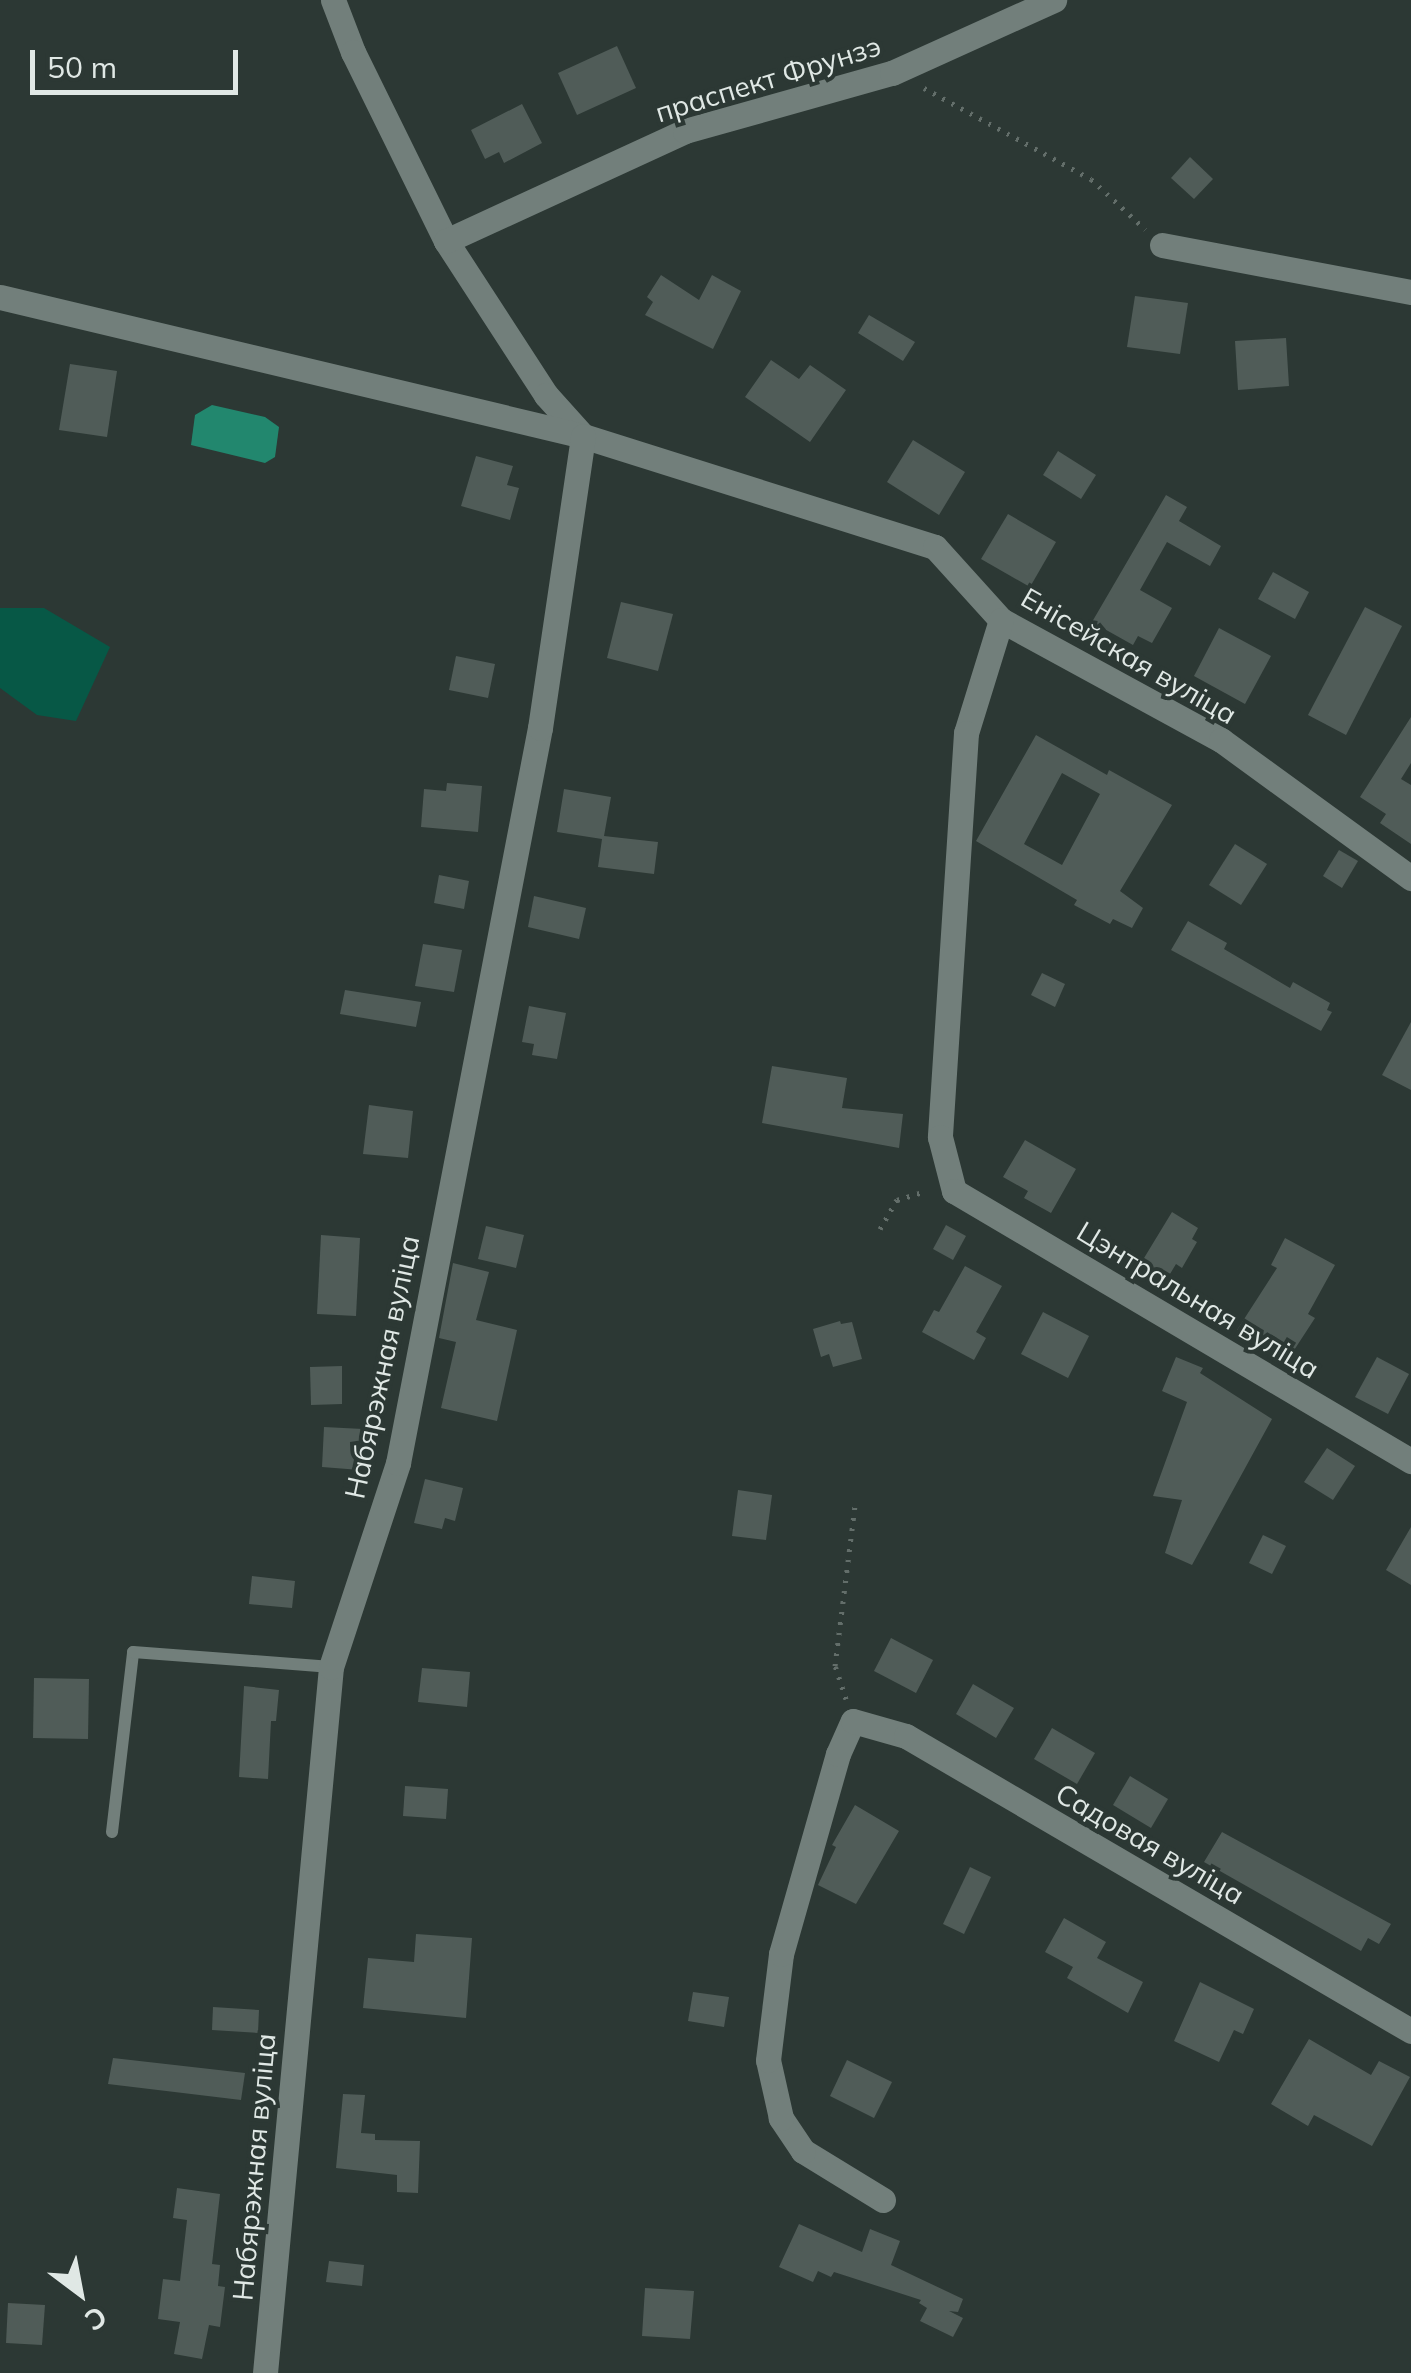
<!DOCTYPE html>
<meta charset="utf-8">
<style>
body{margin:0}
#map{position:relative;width:1411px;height:2373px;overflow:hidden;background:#2c3834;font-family:Mulish,sans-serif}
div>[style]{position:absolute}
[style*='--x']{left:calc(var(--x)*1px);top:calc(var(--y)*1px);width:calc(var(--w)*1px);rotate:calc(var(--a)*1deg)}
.green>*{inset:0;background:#075846}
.water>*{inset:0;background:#22876e}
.building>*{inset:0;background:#505c58}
.path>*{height:5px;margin-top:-2.5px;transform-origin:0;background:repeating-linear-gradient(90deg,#636e6a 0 2.5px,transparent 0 10.5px)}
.service>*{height:12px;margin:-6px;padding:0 6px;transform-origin:6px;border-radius:6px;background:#727f7b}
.minor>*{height:25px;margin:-12.5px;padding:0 12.5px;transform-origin:12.5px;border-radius:12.5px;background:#727f7b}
span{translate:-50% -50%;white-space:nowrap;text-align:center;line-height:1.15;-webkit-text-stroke:8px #2c3834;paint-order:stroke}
.street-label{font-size:28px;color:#e0e8e5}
.north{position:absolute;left:30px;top:2243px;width:100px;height:100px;-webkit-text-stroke:8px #2c3834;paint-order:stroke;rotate:148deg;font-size:28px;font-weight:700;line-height:40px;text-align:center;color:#e0e8e5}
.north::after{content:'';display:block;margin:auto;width:35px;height:45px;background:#e0e8e5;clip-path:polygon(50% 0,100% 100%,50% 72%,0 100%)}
.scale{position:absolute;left:30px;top:50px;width:208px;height:45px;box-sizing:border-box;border:5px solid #e0e8e5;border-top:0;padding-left:12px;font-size:30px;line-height:35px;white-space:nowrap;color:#e0e8e5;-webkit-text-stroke:8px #2c3834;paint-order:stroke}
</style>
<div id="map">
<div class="green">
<i style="clip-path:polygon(0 608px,44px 608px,110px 647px,76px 721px,37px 715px,0 688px)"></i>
</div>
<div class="water">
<i style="clip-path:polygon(212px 405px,265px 417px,279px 427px,275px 457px,265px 463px,191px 445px,195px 415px)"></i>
</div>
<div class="building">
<i style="clip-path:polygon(617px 46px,636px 88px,577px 115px,558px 73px)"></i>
<i style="clip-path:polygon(522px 104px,542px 143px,504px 163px,499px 152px,485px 159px,471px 130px)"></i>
<i style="clip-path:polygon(1190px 157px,1213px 179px,1194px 199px,1171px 178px)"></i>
<i style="clip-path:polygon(661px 275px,699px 300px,712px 275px,741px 291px,713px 349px,645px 315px,653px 302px,647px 297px)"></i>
<i style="clip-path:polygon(1135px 296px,1188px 303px,1180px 354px,1127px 347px)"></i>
<i style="clip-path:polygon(869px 315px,915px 342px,903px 361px,858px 333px)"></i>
<i style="clip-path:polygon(1286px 338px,1289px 386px,1238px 390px,1235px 341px)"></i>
<i style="clip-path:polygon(771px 360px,799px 379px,810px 365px,846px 390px,810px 442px,745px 397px)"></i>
<i style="clip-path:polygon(70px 364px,117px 371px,107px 437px,59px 430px)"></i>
<i style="clip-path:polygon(913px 440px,965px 472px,939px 515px,887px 482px)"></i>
<i style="clip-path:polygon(1058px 451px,1096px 475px,1081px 499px,1043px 475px)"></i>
<i style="clip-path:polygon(476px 456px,513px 466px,507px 485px,519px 488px,510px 520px,461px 506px)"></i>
<i style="clip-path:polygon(1166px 495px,1187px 507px,1179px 521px,1221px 546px,1210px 566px,1167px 542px,1140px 590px,1172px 608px,1152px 643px,1138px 636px,1133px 645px,1092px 622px)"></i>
<i style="clip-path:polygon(1008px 514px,1056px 542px,1030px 587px,981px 559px)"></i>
<i style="clip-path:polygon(1273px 572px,1309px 592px,1295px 619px,1258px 599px)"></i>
<i style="clip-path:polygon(621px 602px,673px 614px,658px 671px,607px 658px)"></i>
<i style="clip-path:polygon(1365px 607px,1402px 626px,1346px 735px,1308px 715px)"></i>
<i style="clip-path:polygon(1219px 628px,1271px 656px,1245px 704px,1194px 676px)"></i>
<i style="clip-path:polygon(456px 656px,495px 664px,488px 698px,449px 690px)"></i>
<i style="clip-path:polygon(1411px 717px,1411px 763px,1401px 779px,1411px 785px,1411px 844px,1380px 823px,1386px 814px,1360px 797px)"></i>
<i style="clip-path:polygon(evenodd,1036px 735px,1107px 775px,1109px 770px,1172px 805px,1120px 891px,1143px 908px,1132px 928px,1113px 919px,1110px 924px,1074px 905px,1077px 900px,976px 841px,1036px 735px,1062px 773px,1100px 794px,1062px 865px,1024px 844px,1062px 773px)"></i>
<i style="clip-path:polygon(447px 783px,482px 786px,478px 832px,421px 827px,424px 789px,446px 791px)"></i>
<i style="clip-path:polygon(564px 789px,611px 797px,604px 836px,658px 842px,654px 874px,598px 867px,602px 839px,557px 832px)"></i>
<i style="clip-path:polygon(1235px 844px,1267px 864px,1241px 905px,1209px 885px)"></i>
<i style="clip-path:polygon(1339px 850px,1358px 861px,1342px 888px,1323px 876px)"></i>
<i style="clip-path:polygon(439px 875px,469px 881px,464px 909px,434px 903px)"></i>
<i style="clip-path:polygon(534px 896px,586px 908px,579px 939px,528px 927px)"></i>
<i style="clip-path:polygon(1188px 921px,1227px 943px,1224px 949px,1290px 988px,1293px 982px,1330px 1003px,1327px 1010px,1332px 1012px,1321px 1031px,1171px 950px)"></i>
<i style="clip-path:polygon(423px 944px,462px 950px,454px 992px,415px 986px)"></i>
<i style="clip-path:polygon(1042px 973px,1065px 984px,1055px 1007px,1031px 995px)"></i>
<i style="clip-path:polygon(345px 990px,421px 1002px,416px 1027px,340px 1014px)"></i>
<i style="clip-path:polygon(529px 1006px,566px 1013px,557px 1059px,532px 1055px,534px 1044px,522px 1042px)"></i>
<i style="clip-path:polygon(1411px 1022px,1411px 1090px,1382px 1075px)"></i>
<i style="clip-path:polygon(772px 1066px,847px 1078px,842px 1108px,903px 1114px,899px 1148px,762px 1123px)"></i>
<i style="clip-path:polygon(369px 1105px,413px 1111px,408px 1158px,363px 1154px)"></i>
<i style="clip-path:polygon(1025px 1140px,1076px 1169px,1051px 1213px,1024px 1198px,1028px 1191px,1003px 1177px)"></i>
<i style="clip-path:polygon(1172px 1212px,1198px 1228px,1192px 1239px,1197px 1242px,1182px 1268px,1176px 1264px,1167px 1279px,1141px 1263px)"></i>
<i style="clip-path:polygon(946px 1225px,966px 1236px,953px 1260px,933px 1249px)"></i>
<i style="clip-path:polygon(486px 1226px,524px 1235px,516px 1268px,478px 1259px)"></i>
<i style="clip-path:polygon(321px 1235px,360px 1238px,356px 1316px,317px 1314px)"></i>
<i style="clip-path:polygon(1285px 1238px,1335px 1265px,1308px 1314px,1315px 1318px,1287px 1361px,1237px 1330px,1277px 1268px,1271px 1265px)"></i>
<i style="clip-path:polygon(453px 1263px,489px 1272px,476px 1320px,517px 1330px,497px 1421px,441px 1408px,456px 1342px,439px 1338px)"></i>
<i style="clip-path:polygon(965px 1266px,1002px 1286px,976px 1332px,986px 1338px,974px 1360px,922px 1332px,934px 1310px,939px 1312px)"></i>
<i style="clip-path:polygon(1043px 1312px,1089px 1336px,1068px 1378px,1021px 1354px)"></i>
<i style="clip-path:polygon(840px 1321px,841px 1324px,852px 1322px,862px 1359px,833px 1367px,829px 1354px,821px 1357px,813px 1329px)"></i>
<i style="clip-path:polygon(1176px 1357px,1203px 1368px,1200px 1373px,1272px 1419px,1192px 1565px,1165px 1553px,1182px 1500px,1153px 1496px,1187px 1402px,1162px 1391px)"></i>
<i style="clip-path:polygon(1377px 1357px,1409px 1374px,1388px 1414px,1355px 1397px)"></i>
<i style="clip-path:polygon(342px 1366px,342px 1404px,311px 1405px,310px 1367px)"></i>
<i style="clip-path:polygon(324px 1427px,363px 1429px,360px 1470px,322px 1467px)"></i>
<i style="clip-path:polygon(1327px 1448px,1355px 1466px,1333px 1500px,1304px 1482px)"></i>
<i style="clip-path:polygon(425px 1479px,463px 1488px,455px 1521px,445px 1518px,442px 1529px,414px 1523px)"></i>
<i style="clip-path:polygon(738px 1490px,772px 1495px,766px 1540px,732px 1536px)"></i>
<i style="clip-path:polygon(1411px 1527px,1411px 1585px,1386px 1570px)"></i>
<i style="clip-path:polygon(1263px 1535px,1286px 1546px,1272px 1574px,1249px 1563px)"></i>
<i style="clip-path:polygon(252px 1576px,295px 1581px,292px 1608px,249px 1604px)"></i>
<i style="clip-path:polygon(891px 1638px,933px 1660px,916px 1693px,874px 1671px)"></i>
<i style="clip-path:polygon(422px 1668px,470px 1672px,467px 1707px,418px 1702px)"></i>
<i style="clip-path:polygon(34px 1678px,89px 1679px,88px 1739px,33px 1738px)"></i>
<i style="clip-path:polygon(973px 1684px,1014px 1708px,996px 1738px,956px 1714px)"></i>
<i style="clip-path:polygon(244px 1686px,279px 1690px,276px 1721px,271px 1721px,268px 1779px,239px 1777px)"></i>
<i style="clip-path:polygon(1052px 1728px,1095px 1753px,1077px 1784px,1034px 1759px)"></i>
<i style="clip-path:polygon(1130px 1776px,1168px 1799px,1151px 1828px,1113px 1805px)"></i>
<i style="clip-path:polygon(405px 1786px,448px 1789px,446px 1819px,403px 1816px)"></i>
<i style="clip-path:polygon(855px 1805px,899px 1831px,856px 1904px,818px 1885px,836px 1847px,832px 1845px)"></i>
<i style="clip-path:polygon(1222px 1832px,1391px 1924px,1379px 1944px,1368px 1938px,1361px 1951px,1204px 1862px)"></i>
<i style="clip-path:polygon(970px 1867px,991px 1877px,964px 1934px,943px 1924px)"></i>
<i style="clip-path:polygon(1064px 1918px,1106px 1942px,1097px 1958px,1143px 1982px,1128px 2013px,1067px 1978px,1073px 1967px,1045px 1952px)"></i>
<i style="clip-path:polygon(416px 1934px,472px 1938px,466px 2018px,363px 2008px,368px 1958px,414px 1962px)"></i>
<i style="clip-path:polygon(1200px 1982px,1254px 2009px,1243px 2034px,1234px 2030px,1219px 2062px,1174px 2041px)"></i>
<i style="clip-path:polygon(693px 1992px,729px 1997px,724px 2027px,688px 2021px)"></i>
<i style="clip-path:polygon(213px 2007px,259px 2010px,258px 2033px,212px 2030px)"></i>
<i style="clip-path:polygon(1309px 2039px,1371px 2075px,1379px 2061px,1410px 2077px,1372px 2146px,1314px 2115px,1308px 2126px,1271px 2104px)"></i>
<i style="clip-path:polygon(113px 2058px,245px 2073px,241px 2100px,108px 2084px)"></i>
<i style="clip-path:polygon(847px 2060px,892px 2082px,874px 2118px,830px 2096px)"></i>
<i style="clip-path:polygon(343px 2094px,365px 2095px,361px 2133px,375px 2134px,375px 2140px,420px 2141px,418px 2193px,397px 2192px,397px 2175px,336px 2168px)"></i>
<i style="clip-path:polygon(177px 2188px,220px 2194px,212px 2264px,220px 2265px,218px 2286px,225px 2287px,220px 2327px,209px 2325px,202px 2359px,174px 2354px,180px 2322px,158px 2319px,163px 2279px,180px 2281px,187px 2220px,173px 2218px)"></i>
<i style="clip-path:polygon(799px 2224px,862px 2252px,870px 2229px,900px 2241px,891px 2265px,963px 2299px,958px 2312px,949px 2311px,963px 2318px,953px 2337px,920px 2321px,927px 2308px,919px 2303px,921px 2300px,834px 2272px,831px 2277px,818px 2271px,813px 2282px,779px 2267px)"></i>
<i style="clip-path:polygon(329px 2261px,364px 2265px,362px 2286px,326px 2282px)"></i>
<i style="clip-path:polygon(645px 2288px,694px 2291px,690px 2339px,642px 2336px)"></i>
<i style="clip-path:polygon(8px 2303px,45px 2305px,42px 2345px,6px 2343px)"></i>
</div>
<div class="path">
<i style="--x:924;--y:88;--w:190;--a:28.6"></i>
<i style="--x:1091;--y:179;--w:74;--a:42.8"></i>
<i style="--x:880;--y:1229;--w:34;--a:-60"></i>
<i style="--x:897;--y:1200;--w:30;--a:-17"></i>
<i style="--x:846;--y:1699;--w:35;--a:-108"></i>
<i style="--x:835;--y:1666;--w:161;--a:-82.9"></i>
</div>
<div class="service">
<i style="--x:112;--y:1832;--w:181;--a:-83.3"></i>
<i style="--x:133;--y:1652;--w:199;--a:4.3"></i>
</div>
<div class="minor">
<i style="--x:333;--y:0;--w:56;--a:69"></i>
<i style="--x:353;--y:52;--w:211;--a:63.8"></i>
<i style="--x:446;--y:241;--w:184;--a:57"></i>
<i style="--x:546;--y:395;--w:55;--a:47.9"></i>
<i style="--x:446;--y:241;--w:263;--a:-24.7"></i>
<i style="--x:685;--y:131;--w:215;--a:-15.7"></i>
<i style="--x:892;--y:73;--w:178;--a:-24.3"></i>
<i style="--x:1162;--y:245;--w:253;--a:10.7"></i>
<i style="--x:0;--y:297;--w:599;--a:13.41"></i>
<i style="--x:583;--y:436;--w:369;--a:17.5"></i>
<i style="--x:935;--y:547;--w:98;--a:47.9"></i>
<i style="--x:1001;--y:620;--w:251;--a:28.6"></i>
<i style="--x:1221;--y:740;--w:235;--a:36"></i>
<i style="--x:1001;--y:620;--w:118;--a:107.2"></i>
<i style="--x:966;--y:733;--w:405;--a:93.7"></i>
<i style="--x:940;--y:1137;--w:56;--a:75.5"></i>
<i style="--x:954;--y:1191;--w:531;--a:30.58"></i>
<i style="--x:883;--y:2200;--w:94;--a:-148.5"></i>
<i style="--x:803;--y:2151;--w:40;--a:-124"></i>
<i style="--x:781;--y:2118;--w:59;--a:-102.6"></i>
<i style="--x:768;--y:2060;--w:107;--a:-83"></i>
<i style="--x:781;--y:1954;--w:208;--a:-74.1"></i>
<i style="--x:838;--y:1754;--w:36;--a:-66"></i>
<i style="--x:853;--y:1721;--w:55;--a:15.8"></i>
<i style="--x:906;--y:1736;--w:585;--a:30.29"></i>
<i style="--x:265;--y:2373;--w:709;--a:-84.66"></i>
<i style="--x:331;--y:1667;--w:215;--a:-71.8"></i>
<i style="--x:398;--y:1463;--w:749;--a:-79.07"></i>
<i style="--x:540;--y:728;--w:295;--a:-81.6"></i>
</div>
<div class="street-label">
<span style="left:768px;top:79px;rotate:-17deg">праспект Фрунзэ</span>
<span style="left:1129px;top:656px;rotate:30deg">Енісейская вуліца</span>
<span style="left:1198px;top:1300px;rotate:31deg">Цэнтральная вуліца</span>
<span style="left:382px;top:1367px;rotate:-78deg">Набярэжная вуліца</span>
<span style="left:1150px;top:1844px;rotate:30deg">Садовая вуліца</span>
<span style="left:254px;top:2167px;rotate:-85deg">Набярэжная вуліца</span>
</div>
<div class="north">С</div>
<div class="scale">50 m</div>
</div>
